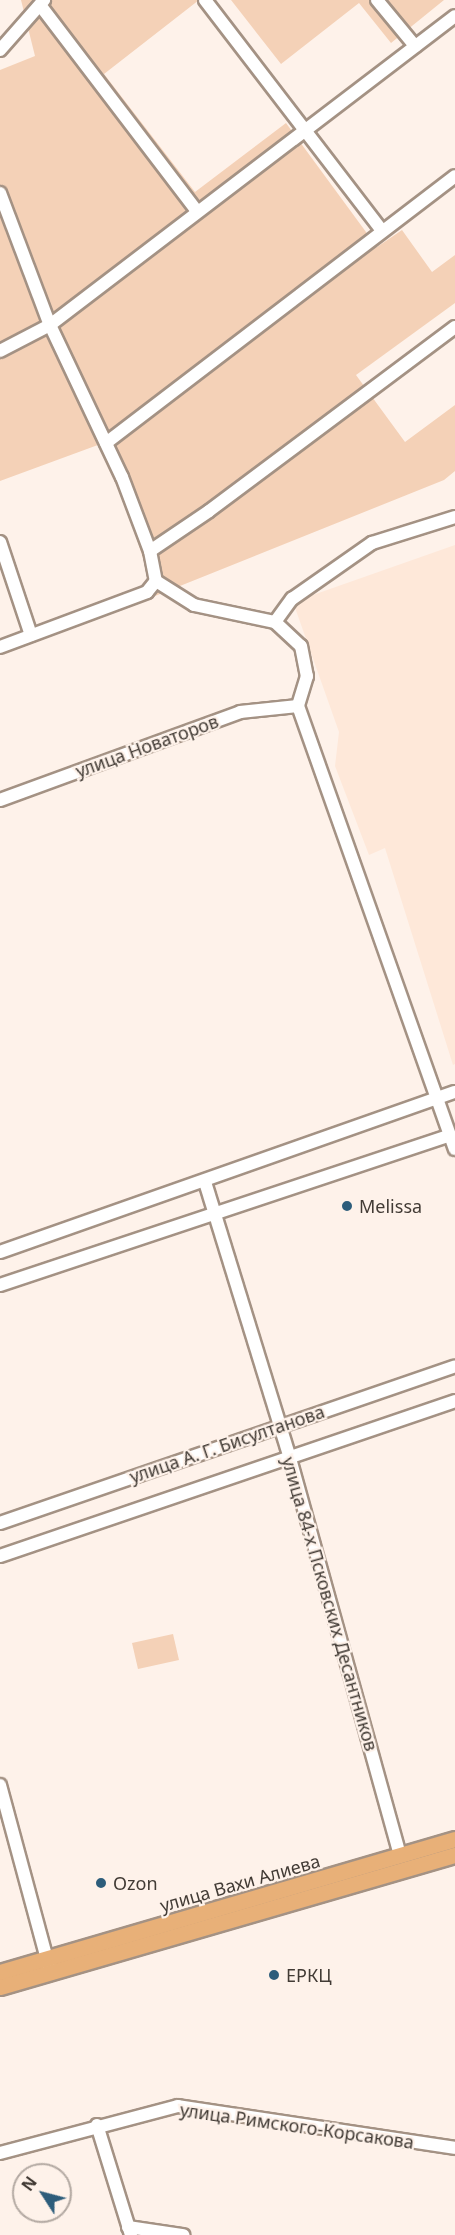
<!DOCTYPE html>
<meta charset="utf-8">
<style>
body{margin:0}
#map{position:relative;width:455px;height:2235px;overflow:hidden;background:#fef2ea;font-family:"Noto Sans",sans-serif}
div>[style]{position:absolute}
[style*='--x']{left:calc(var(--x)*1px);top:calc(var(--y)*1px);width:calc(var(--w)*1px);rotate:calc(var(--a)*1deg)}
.built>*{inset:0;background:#fee8d9}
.green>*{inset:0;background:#f4d1b7}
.roads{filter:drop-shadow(2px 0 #a49284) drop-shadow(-2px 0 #a49284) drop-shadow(0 2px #a49284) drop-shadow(0 -2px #a49284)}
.minor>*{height:12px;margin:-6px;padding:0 6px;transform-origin:6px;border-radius:6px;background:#fff}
.major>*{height:15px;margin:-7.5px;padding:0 7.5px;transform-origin:7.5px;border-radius:7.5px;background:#e8b078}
.dots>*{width:16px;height:16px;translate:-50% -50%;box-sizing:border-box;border:3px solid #fef2ea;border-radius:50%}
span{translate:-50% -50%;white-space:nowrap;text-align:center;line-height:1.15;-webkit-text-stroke:4.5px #fef2ea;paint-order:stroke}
.street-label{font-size:18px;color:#423b35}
.poi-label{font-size:18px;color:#423b35}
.left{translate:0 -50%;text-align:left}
.north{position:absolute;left:12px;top:2163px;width:60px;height:60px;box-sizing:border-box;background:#fef2ea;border:2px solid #b3a9a2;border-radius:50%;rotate:306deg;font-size:16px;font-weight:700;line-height:24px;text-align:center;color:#423b35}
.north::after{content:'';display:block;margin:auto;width:21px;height:27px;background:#2d5d7b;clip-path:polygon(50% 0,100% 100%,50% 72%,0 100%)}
</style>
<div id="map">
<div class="built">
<i style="clip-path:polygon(455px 545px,455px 1064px,453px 1065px,385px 848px,369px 855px,335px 766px,339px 732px,293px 602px)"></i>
</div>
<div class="green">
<i style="clip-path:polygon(21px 0,199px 0,104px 74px,195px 192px,286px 123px,377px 247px,402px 230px,432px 272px,455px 255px,455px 303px,356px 375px,405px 442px,455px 405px,455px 471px,444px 480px,155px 596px,106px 442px,0 481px,0 70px,35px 56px)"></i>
<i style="clip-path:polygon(231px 0,444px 0,391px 43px,359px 3px,281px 64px)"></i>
<i style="clip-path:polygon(173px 1634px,179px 1660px,138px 1669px,132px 1643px)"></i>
</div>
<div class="roads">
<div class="minor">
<i style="--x:205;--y:0;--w:291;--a:52.5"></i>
<i style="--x:377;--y:0;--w:60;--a:50.4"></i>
<i style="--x:40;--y:5;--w:259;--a:52.7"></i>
<i style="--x:0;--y:50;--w:67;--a:-48.7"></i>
<i style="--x:0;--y:193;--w:141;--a:69.3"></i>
<i style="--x:50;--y:325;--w:168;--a:64.7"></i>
<i style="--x:122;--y:477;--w:79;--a:69.3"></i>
<i style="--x:150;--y:551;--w:31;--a:79"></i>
<i style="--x:156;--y:581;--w:45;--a:32.3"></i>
<i style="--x:194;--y:605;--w:83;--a:11.9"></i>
<i style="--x:275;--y:622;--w:35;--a:43"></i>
<i style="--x:301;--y:646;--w:31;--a:79"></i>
<i style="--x:307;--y:676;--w:31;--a:107"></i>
<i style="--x:298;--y:706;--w:470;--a:70.5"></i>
<i style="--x:0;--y:351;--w:56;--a:-27.5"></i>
<i style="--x:50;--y:325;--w:509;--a:-37.34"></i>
<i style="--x:106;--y:443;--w:439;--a:-37.4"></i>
<i style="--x:0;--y:542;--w:98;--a:71.6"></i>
<i style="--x:150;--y:551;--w:71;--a:-34.1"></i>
<i style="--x:209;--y:511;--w:307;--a:-36.8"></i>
<i style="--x:275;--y:622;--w:29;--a:-54"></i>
<i style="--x:292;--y:599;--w:98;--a:-35"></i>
<i style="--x:372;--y:543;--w:87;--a:-17.4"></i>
<i style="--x:0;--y:647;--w:157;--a:-20.5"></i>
<i style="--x:147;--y:592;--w:14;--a:-51"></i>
<i style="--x:0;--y:800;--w:256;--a:-20.1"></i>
<i style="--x:240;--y:712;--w:58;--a:-5.9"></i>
<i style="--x:205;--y:1182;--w:286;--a:72.9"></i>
<i style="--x:289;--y:1455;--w:415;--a:74.5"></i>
<i style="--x:0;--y:1252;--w:482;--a:-19.4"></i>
<i style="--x:0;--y:1285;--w:474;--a:-18.4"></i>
<i style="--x:0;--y:1523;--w:481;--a:-19"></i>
<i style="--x:0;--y:1556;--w:481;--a:-18.8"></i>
<i style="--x:0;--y:1785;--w:188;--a:74.9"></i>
<i style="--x:97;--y:2125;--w:115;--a:72.8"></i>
<i style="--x:0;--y:2153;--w:184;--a:-14.8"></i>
<i style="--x:178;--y:2106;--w:280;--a:8.6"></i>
<i style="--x:128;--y:2227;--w:56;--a:8.3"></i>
</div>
<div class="major">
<i style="--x:0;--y:1972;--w:474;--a:-16.3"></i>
<i style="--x:0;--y:1987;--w:474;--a:-16.2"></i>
</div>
</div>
<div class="dots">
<i style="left:347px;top:1206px;background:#2d5d7b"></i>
<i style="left:101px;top:1883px;background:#2d5d7b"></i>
<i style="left:274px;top:1975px;background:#2d5d7b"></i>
</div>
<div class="street-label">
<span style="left:147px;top:746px;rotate:-20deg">улица Новаторов</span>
<span style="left:227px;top:1444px;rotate:-19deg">улица А. Г. Бисултанова</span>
<span style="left:330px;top:1604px;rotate:74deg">улица 84-х Псковских Десантников</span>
<span style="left:240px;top:1883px;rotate:-16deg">улица Вахи Алиева</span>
<span style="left:297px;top:2126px;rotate:8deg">улица Римского-Корсакова</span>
</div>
<div class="poi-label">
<span class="left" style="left:359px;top:1206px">Melissa</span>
<span class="left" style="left:113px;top:1883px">Ozon</span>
<span class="left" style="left:286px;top:1975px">ЕРКЦ</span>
</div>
<div class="north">N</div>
</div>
